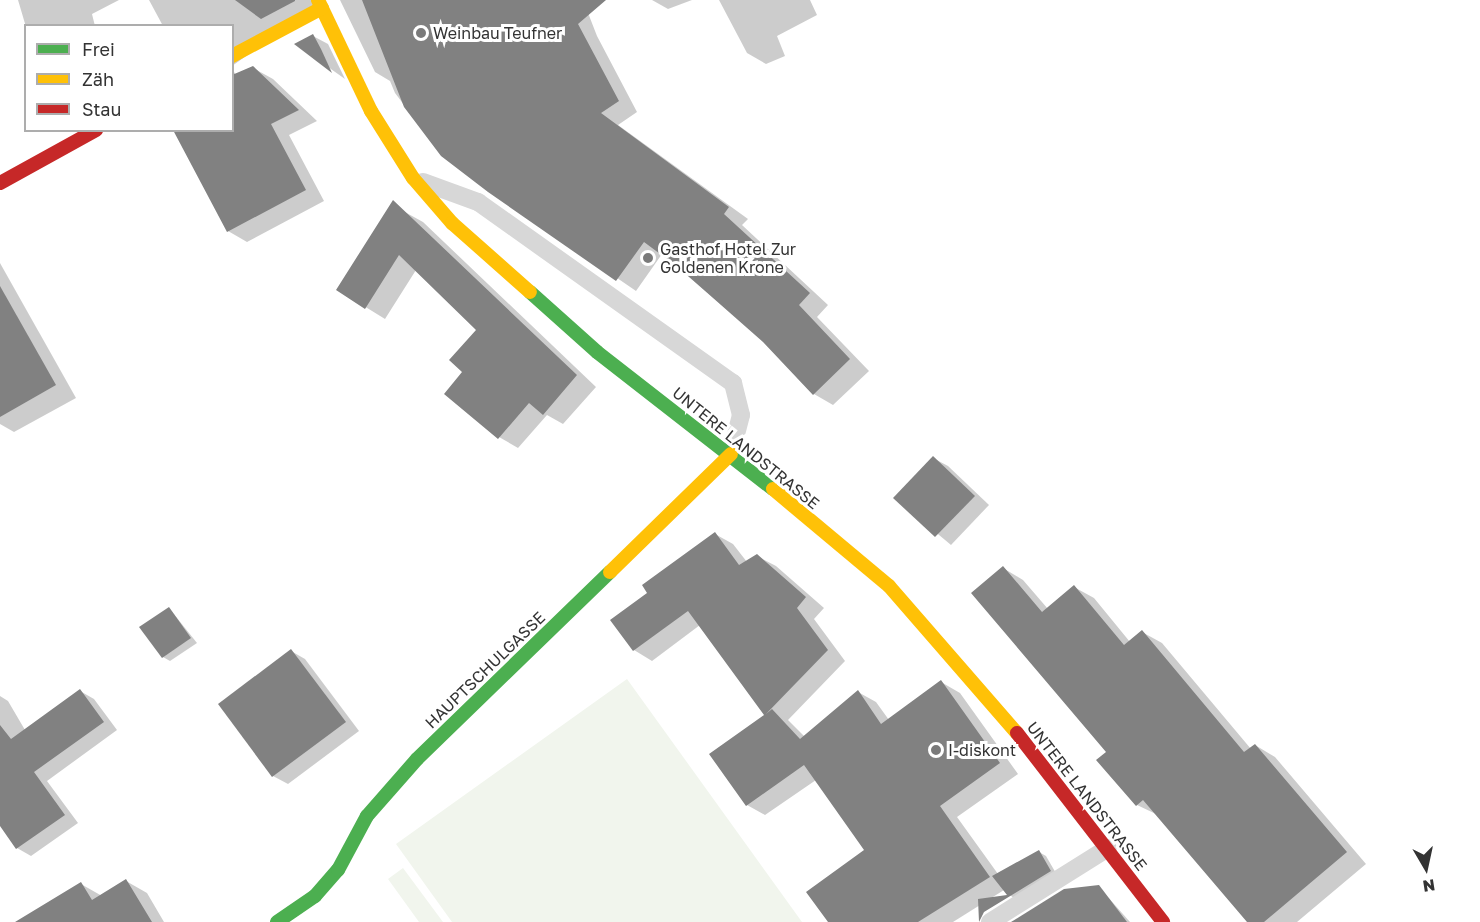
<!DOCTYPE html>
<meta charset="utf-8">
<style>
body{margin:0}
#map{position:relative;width:1480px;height:922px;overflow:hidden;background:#fff;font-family:"Golos Text",sans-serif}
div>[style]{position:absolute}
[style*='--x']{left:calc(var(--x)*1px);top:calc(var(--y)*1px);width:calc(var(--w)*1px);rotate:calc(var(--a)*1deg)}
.green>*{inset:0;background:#f1f5ed}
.shadow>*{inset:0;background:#0003}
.building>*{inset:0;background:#818181}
.lane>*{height:18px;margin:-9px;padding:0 9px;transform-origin:9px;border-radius:9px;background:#d7d7d7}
.fast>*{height:14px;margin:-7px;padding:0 7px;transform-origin:7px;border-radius:7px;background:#4caf50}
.slow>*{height:14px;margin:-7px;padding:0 7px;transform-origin:7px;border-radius:7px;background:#ffc107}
.jam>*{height:14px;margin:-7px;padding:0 7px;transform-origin:7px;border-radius:7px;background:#c62828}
.dots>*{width:16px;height:16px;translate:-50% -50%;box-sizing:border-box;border:3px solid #fff;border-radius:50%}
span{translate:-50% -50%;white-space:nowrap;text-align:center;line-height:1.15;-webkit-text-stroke:6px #fff;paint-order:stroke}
.poi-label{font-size:16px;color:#333}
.left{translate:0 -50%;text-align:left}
.street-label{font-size:16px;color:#333}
.legend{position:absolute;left:24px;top:24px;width:210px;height:108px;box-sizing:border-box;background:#fff;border:2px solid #adadad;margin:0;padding:8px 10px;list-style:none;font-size:18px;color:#333}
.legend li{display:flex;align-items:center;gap:12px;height:30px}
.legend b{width:30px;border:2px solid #adadad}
.north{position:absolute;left:1396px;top:838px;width:60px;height:60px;-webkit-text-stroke:4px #fff;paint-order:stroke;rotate:171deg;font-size:16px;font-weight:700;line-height:24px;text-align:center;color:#333}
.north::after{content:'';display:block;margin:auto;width:21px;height:27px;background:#333;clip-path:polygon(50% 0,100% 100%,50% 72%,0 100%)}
</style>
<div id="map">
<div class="green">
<i style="clip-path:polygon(627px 679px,802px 922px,452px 922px,396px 844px)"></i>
<i style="clip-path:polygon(403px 868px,443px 922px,419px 922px,388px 879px)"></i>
</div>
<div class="shadow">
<i style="clip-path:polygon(18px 0,119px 0,92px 14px,95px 26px,26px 27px)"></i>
<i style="clip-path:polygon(149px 0,325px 0,232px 66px,232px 26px,163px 26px)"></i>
<i style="clip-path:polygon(340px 0,583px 0,597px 36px,637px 112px,618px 125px,748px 219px,742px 225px,828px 305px,817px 317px,869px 371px,833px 405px,814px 394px,764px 341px,662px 254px,636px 291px,489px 190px,442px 155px,395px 93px,390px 81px,375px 72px)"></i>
<i style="clip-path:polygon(652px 0,692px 0,668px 9px)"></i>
<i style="clip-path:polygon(719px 0,810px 0,817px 15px,777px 36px,785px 56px,766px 64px,747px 53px)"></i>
<i style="clip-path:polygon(313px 36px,328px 44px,345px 79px,297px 45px)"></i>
<i style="clip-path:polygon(253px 68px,273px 79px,317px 121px,289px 135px,324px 201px,247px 242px,228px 231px,232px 69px,236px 75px)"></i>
<i style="clip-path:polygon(403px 211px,423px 222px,596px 387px,563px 424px,547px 415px,518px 448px,499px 437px,478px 329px,416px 270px,385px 319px,338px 290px)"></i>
<i style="clip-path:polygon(0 263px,76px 398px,14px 432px,0 424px)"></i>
<i style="clip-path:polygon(933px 458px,948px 466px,989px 505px,951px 545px,895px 498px)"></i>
<i style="clip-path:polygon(715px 534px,733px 544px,747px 562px,757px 556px,776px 566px,824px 608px,814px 619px,845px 661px,788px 720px,805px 737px,858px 692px,876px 702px,889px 720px,941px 682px,960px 693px,1018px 774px,957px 817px,998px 874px,1039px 852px,1046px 856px,1057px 875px,1016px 900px,1004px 890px,953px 922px,830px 922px,867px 850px,816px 780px,765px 815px,747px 805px,766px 715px,700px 625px,652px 661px,634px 650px,649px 593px)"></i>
<i style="clip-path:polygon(1003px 568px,1023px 580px,1048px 609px,1074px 587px,1094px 598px,1130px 642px,1142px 632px,1162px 643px,1251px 749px,1255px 745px,1275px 757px,1366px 864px,1297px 922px,1249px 922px,1158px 815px,1137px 805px)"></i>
<i style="clip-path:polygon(169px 608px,197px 643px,170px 661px,163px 657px)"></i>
<i style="clip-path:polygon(291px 651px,305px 659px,359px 731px,288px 784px,273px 776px)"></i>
<i style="clip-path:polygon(80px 691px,94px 699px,117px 730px,47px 781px,78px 823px,31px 856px,17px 848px,0 824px,0 696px,8px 701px,25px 730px)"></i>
<i style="clip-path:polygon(126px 881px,147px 893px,164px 922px,31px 922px,81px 884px,102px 896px)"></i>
<i style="clip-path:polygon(1098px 886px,1130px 922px,1028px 922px)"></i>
</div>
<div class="building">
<i style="clip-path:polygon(235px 0,295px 0,295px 1px,261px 19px)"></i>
<i style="clip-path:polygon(362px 0,606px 0,578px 24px,619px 101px,601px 113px,729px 207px,724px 214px,810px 293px,799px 305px,850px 359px,813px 395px,763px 342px,679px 268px,644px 242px,616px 281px,488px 192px,441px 156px,404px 107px)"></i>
<i style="clip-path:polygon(313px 34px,321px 49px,332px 73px,294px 44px)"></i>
<i style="clip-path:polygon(253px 66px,299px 110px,271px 124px,306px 190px,227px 232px,173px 130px,232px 130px,232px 75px)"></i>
<i style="clip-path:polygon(393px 200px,577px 375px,543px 415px,529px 403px,498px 439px,444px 394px,462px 372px,449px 360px,476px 330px,399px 255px,365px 309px,336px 290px)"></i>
<i style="clip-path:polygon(0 286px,56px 385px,0 417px)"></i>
<i style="clip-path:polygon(933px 456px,975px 496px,935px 537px,893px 498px)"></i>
<i style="clip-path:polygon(715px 532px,739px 565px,757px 554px,806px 597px,797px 608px,828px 650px,766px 714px,772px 709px,800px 739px,858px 690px,881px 724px,941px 680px,1000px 763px,940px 806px,990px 877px,918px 922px,828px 922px,806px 892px,864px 850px,804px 765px,746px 806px,709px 754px,764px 715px,688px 611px,633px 651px,610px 620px,647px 593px,642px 585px)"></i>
<i style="clip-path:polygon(1003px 566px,1042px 612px,1074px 585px,1124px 645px,1142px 630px,1244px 752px,1255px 744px,1347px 852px,1264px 922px,1247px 922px,1143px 800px,1136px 806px,1096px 760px,1106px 752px,971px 593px)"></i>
<i style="clip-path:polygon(169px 607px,191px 638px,162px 658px,139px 627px)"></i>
<i style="clip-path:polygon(291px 649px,346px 722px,272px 777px,218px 704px)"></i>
<i style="clip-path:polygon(80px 689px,104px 722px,34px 772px,65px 815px,16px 849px,0 826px,0 725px,11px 739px)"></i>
<i style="clip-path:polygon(1039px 850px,1051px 871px,984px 912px,979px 922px,978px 899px,1007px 895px,992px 876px)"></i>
<i style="clip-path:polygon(126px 879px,152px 922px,15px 922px,81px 882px,92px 900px)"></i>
<i style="clip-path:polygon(1099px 885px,1127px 922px,1011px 922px,1064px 889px)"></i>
</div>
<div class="lane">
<i style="--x:423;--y:182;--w:59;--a:20"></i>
<i style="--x:478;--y:202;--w:313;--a:35.4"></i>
<i style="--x:733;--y:383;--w:33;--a:76"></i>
<i style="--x:741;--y:415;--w:40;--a:104.4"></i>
<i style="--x:990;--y:922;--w:139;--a:-32.1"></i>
</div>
<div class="fast">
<i style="--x:530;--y:292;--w:90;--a:41.8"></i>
<i style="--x:597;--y:352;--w:223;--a:37.9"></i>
<i style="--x:277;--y:922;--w:46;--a:-34.4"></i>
<i style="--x:315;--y:896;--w:35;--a:-49"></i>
<i style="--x:338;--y:870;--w:61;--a:-61.8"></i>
<i style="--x:367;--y:816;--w:76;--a:-48.7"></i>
<i style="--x:417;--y:759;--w:269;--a:-44.1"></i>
</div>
<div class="slow">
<i style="--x:318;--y:0;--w:123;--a:64.5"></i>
<i style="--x:371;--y:111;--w:79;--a:57.9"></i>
<i style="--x:413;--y:178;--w:60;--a:49.1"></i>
<i style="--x:452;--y:223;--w:104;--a:41.5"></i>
<i style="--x:232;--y:56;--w:102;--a:-28.1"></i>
<i style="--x:773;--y:489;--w:151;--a:39.9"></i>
<i style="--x:889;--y:586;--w:195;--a:49"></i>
<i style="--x:610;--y:572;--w:169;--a:-44.3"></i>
</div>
<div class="jam">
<i style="--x:0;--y:183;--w:110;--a:-28.9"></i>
<i style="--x:1017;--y:733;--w:239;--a:52.3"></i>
</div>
<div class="dots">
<i style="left:421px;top:33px;background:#7a7a7a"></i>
<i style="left:648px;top:258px;background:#7a7a7a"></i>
<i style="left:936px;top:750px;background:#7a7a7a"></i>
</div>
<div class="poi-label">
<span class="left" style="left:433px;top:33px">Weinbau Teufner</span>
<span class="left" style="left:660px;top:258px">Gasthof Hotel Zur<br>Goldenen Krone</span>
<span class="left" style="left:948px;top:750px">I-diskont</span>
</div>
<div class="street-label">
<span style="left:746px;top:448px;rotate:39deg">UNTERE LANDSTRASSE</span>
<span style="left:485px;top:670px;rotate:-44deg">HAUPTSCHULGASSE</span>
<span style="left:1087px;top:796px;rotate:52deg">UNTERE LANDSTRASSE</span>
</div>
<ul class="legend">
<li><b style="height:8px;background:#4caf50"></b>Frei</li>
<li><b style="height:8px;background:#ffc107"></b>Zäh</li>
<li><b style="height:8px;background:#c62828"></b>Stau</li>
</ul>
<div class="north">N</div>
</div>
